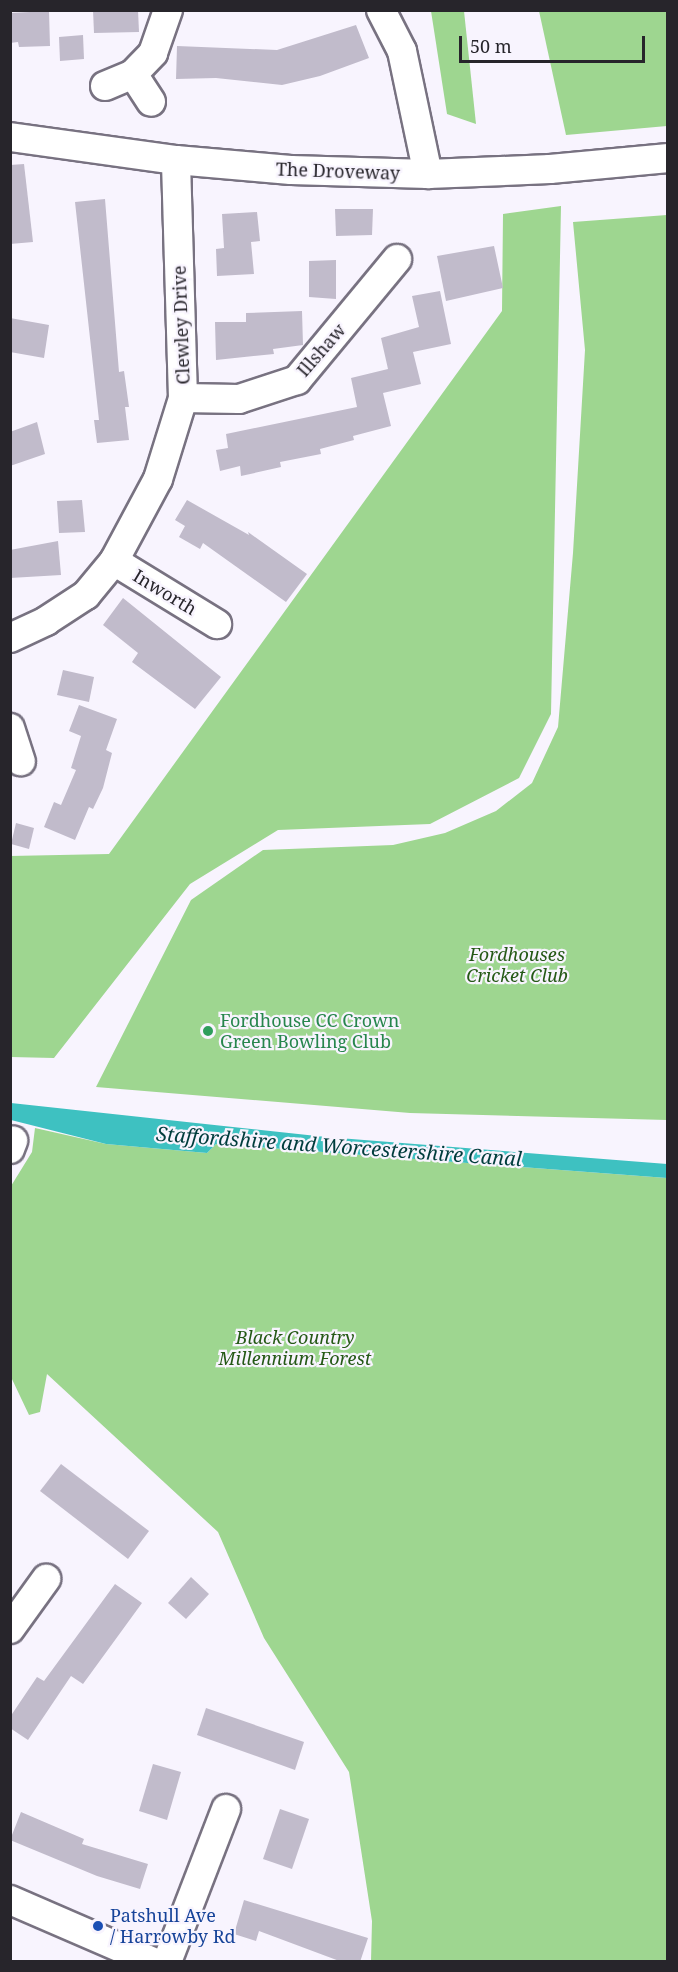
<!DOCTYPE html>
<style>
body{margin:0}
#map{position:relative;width:678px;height:1972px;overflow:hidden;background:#f8f4fe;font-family:"Noto Serif",serif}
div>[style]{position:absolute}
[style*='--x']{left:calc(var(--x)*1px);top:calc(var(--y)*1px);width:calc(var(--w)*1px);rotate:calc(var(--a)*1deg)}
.green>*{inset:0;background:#9ed690}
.water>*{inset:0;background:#3ec1c1}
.building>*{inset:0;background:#c1bbcb}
.roads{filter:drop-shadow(2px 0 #787281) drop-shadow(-2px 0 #787281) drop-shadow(0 2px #787281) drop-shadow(0 -2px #787281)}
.minor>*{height:28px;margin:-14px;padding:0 14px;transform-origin:14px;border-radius:14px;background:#fff}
.dots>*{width:16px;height:16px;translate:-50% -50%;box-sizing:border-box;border:3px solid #f8f4fe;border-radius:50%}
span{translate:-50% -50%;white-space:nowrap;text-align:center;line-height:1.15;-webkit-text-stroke:4.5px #f8f4fe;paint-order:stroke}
.street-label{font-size:18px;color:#27252b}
.park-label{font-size:18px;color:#255916;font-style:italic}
.leisure-label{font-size:18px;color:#27864d}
.left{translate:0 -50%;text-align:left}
.transit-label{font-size:18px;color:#164399}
.water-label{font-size:20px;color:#003d3d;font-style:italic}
.frame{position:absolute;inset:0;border:12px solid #27252b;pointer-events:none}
.scale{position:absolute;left:459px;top:36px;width:186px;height:27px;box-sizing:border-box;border:3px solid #27252b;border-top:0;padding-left:8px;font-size:18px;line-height:21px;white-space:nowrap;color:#27252b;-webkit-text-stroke:4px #f8f4fe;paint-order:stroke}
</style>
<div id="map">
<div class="green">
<i style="clip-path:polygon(431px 11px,464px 11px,476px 124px,447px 114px)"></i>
<i style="clip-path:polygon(539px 11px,667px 11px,667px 126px,566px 135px)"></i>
<i style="clip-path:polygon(561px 206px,551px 714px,519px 778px,430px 824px,278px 830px,190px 884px,54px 1058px,11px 1057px,10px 856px,109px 854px,502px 311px,503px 214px)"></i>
<i style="clip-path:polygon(667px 215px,667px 1120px,410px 1113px,96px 1087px,191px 900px,263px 850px,393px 845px,445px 833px,496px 811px,532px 783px,558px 727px,573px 553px,585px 350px,573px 222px)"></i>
<i style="clip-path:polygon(35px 1128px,106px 1144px,207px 1153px,216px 1144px,667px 1178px,667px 1961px,371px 1961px,372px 1921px,349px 1772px,264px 1638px,218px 1532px,47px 1374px,40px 1412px,29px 1415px,11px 1377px,11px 1186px,32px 1152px)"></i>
</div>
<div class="water">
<i style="clip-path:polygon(11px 1103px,326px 1137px,667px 1164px,667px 1178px,216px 1144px,207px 1153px,106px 1144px,11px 1120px)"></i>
</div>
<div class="building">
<i style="clip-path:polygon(93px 10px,138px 10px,139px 32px,94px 33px)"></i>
<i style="clip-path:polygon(49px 11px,50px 46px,19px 47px,18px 42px,10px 43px,10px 13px)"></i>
<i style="clip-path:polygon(356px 25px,369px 58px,320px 76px,282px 85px,216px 78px,176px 79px,177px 46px,277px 50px)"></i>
<i style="clip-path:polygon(83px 35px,84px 59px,60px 61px,59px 37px)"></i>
<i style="clip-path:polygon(24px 164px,33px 242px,10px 244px,10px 165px)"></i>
<i style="clip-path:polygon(105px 199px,119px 372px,124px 371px,129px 407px,125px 407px,129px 440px,97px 443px,94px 420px,99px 420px,75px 202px)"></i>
<i style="clip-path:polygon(335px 209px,373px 209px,372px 235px,336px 236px)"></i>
<i style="clip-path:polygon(257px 212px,260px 241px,251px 242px,254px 274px,217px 276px,216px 249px,224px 248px,222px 214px)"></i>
<i style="clip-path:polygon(494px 246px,503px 288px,446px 301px,437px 256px)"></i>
<i style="clip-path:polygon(336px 260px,336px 299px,309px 297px,309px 261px)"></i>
<i style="clip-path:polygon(440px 291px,451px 344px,413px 352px,421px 384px,383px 393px,391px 426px,353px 436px,354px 440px,320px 449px,321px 454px,280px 462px,281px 467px,241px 476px,240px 466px,220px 471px,216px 450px,228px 448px,226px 434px,357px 407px,351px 378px,388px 369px,381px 338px,419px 327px,412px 296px)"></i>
<i style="clip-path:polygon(302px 311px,303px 345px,273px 349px,274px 354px,216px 360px,215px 322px,246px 322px,246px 313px)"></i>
<i style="clip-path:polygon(10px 318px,49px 325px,44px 358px,10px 352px)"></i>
<i style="clip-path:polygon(37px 422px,45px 454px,10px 466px,10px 432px)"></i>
<i style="clip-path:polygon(82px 500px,85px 532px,59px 533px,57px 501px)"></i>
<i style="clip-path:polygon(187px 500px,249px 535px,248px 532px,307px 574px,286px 602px,203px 543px,200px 549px,179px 537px,185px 526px,175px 520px)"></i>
<i style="clip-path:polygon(58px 541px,61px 575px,10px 578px,10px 550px)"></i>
<i style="clip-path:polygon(123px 598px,221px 677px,195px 709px,132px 662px,138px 653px,103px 625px)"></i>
<i style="clip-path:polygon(63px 670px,94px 677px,89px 702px,57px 695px)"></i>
<i style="clip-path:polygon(79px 705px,117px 719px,106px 750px,112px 753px,103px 788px,93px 809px,89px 807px,75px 840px,44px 827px,54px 802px,61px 805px,76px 770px,71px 768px,81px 736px,69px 731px)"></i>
<i style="clip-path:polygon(16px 823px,34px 828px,29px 849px,11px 844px)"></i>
<i style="clip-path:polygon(61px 1464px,149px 1531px,128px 1559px,40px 1491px)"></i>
<i style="clip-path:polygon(191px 1577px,209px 1594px,186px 1619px,168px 1603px)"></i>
<i style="clip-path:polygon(115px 1584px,142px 1603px,83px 1684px,71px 1676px,28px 1740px,10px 1728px,10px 1717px,37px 1677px,44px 1681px)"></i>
<i style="clip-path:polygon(206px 1708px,304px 1742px,295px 1770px,197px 1735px)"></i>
<i style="clip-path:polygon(153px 1764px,181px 1772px,167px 1820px,139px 1811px)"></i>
<i style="clip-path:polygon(280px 1809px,309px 1819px,292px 1869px,263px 1859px)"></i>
<i style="clip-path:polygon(21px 1812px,84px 1839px,82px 1844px,148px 1864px,140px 1889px,97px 1876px,10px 1840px)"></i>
<i style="clip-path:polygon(244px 1900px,368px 1938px,360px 1962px,342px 1962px,259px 1931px,256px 1941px,234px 1934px)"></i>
</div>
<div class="roads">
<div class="minor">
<i style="--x:381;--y:10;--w:46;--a:62.9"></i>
<i style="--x:402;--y:51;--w:126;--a:78.1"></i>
<i style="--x:133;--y:74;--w:33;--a:57"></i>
<i style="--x:105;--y:86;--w:30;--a:-23"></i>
<i style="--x:133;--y:74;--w:29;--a:-46"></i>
<i style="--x:153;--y:53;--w:46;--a:-70.8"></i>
<i style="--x:10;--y:137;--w:168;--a:7.9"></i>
<i style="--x:176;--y:160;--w:115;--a:5"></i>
<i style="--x:291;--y:170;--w:137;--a:1.7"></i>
<i style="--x:428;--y:174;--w:122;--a:-2.3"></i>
<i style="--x:550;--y:169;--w:119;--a:-5.3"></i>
<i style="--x:183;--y:398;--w:56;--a:1"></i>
<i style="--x:239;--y:399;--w:61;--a:-18.1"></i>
<i style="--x:297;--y:380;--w:157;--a:-50.4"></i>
<i style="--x:114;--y:561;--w:121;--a:31.5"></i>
<i style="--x:10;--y:638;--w:40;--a:-25"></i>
<i style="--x:46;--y:621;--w:48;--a:-33"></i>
<i style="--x:86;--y:595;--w:44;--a:-50.5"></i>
<i style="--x:114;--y:561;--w:93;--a:-61.8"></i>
<i style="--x:158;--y:479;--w:85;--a:-72.8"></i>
<i style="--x:183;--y:398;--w:238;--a:-91.7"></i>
<i style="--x:10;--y:728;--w:35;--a:72"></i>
<i style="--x:10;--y:1149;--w:9;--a:-69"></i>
<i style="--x:10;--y:1629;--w:62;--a:-54.2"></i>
<i style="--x:10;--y:1900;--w:156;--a:23.4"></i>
<i style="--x:167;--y:1962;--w:164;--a:-68.9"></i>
</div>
</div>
<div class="dots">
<i style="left:208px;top:1031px;background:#2e9e5b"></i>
<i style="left:98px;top:1926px;background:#1a4fb4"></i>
</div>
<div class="street-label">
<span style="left:338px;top:171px;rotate:2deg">The Droveway</span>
<span style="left:181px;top:325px;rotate:-92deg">Clewley Drive</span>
<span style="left:321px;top:350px;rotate:-49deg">Illshaw</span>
<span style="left:165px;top:592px;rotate:31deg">Inworth</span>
</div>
<div class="park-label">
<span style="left:517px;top:965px">Fordhouses<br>Cricket Club</span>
<span style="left:295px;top:1348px">Black Country<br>Millennium Forest</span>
</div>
<div class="leisure-label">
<span class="left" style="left:220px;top:1031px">Fordhouse CC Crown<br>Green Bowling Club</span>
</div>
<div class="transit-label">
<span class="left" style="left:110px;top:1926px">Patshull Ave<br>/ Harrowby Rd</span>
</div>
<div class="water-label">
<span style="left:339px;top:1146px;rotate:4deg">Staffordshire and Worcestershire Canal</span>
</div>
<div class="frame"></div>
<div class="scale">50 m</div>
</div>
